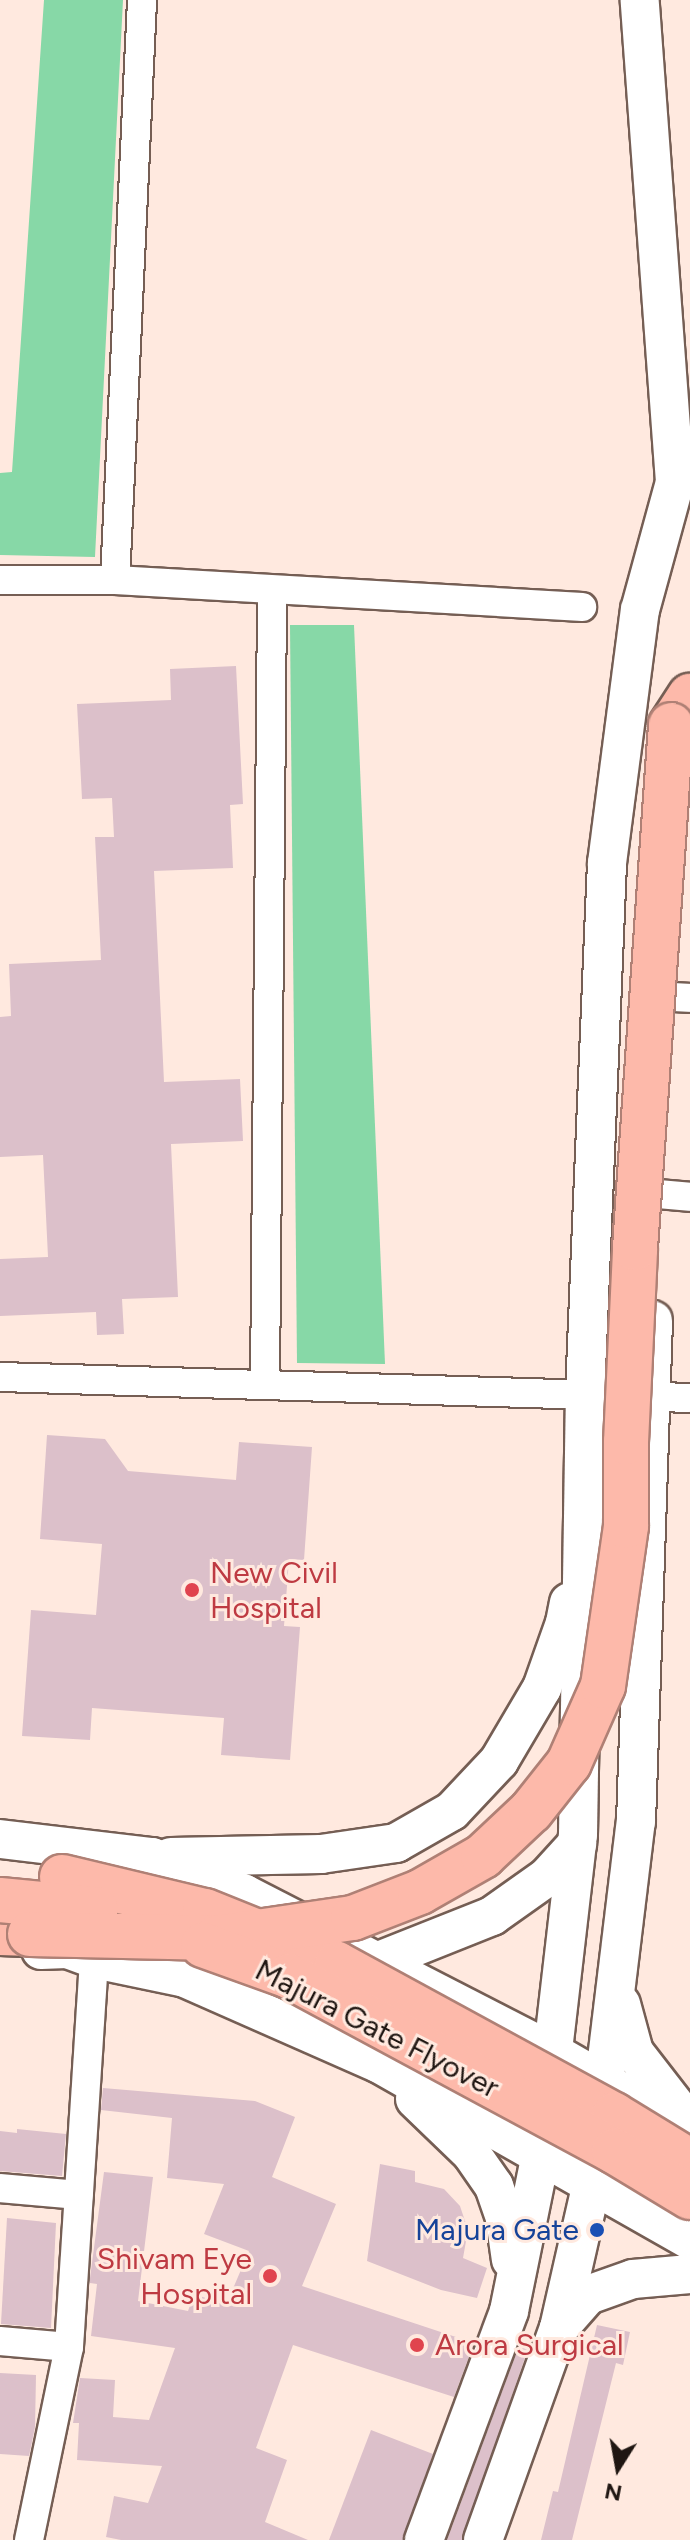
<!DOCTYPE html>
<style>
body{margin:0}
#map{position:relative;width:690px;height:2540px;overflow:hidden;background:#ffe9df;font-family:Figtree,sans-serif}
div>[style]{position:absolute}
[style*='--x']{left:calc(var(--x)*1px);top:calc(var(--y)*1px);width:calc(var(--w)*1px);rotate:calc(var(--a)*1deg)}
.green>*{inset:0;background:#87d8a7}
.building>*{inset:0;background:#dcc0ca}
.roads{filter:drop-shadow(2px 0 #755e54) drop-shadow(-2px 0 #755e54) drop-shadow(0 2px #755e54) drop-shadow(0 -2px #755e54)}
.street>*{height:28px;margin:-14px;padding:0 14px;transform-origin:14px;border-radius:14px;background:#fff}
.secondary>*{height:38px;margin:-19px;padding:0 19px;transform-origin:19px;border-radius:19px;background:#fff}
.highway>*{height:44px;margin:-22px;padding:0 22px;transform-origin:22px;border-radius:22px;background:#fdb9aa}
.bridges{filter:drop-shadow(2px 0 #af8075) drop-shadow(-2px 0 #af8075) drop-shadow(0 2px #af8075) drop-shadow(0 -2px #af8075)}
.highway-bridge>*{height:44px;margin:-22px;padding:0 22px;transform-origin:22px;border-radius:22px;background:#fdb9aa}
.dots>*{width:22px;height:22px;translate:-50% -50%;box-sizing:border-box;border:4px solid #ffe9df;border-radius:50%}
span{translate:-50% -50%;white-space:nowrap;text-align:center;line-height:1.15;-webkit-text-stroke:6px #ffe9df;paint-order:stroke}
.health-label{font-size:30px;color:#be3a42}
.left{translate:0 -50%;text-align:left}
.right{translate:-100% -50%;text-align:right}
.street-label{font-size:30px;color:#1f1612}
.transit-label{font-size:30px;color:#164399}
.north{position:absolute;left:578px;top:2428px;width:80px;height:80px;-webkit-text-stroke:6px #ffe9df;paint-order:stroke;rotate:191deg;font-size:22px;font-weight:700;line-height:32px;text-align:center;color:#1f1612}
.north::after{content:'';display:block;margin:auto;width:28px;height:36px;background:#1f1612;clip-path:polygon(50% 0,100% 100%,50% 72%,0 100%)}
</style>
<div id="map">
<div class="green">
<i style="clip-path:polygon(44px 0,123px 0,95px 557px,0 555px,0 473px,12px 472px)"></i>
<i style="clip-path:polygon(290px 625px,354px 625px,385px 1364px,297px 1363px)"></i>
</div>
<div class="building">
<i style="clip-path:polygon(236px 666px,243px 804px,230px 805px,233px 868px,154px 871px,164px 1082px,240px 1079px,243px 1141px,171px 1144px,178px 1297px,122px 1299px,124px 1334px,97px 1335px,96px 1312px,0 1316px,0 1259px,48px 1257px,43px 1155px,0 1157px,0 1017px,11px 1016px,9px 964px,101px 960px,95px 837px,114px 837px,112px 798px,82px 799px,77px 704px,171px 700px,170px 669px)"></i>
<i style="clip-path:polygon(47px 1435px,105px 1439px,128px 1471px,236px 1480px,239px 1442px,312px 1447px,304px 1560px,289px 1559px,284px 1626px,300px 1627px,290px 1760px,221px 1755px,224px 1718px,92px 1708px,90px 1740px,22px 1736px,31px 1610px,96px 1615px,102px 1544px,40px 1539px)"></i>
<i style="clip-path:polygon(103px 2088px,255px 2101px,295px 2117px,272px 2177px,336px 2204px,302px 2286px,474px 2343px,454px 2397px,293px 2345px,256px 2448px,287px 2460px,265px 2522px,308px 2540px,121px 2540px,106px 2537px,114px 2496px,148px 2503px,162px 2466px,77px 2460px,79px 2423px,73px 2423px,80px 2378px,115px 2380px,113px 2417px,149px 2420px,175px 2348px,91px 2336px,97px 2284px,90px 2283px,90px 2278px,104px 2172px,153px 2177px,138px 2301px,188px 2311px,194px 2294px,226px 2305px,249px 2251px,204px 2234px,224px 2184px,167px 2178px,172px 2118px,101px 2110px)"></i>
<i style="clip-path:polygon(17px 2129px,66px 2134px,62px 2176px,0 2171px,0 2131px,17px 2133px)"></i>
<i style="clip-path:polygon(380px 2164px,415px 2171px,415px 2182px,444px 2189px,460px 2206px,468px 2230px,463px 2258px,487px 2268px,477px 2298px,441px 2290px,367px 2261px)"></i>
<i style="clip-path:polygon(7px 2218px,56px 2223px,51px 2328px,1px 2324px)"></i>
<i style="clip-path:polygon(597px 2325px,630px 2332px,623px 2365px,616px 2363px,572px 2540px,541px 2540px,553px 2491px,558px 2492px)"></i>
<i style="clip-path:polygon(519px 2346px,528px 2349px,462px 2540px,447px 2540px)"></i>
<i style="clip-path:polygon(0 2373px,36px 2375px,35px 2427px,29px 2456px,0 2454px)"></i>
<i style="clip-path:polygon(371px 2430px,433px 2454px,403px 2540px,329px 2540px)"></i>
</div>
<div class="roads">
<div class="street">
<i style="--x:0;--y:580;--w:115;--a:0"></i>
<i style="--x:115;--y:580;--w:468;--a:3.3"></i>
<i style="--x:115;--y:580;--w:581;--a:-87.33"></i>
<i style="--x:672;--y:997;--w:18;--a:3"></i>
<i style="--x:658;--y:1194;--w:32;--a:5"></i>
<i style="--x:0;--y:1377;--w:690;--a:1.74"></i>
<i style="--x:265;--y:1385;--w:794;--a:-89.49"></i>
<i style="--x:0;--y:2188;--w:79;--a:5.1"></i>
<i style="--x:0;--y:2341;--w:69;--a:5"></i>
<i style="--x:29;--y:2540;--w:197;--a:-78.3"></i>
<i style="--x:69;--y:2347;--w:389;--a:-86.3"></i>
</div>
<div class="secondary">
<i style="--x:0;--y:1839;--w:153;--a:6.8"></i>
<i style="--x:152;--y:1857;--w:100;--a:21.7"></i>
<i style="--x:245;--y:1894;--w:345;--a:27.2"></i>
<i style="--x:552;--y:2052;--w:159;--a:29.8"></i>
<i style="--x:171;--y:1857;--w:150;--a:-1.1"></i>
<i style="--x:321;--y:1854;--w:76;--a:-8.3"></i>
<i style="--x:396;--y:1843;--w:64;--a:-29.7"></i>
<i style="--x:452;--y:1811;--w:69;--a:-46.8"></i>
<i style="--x:499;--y:1761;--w:85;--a:-59.5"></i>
<i style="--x:542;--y:1688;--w:69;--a:-70.5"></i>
<i style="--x:565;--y:1623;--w:21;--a:-79"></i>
<i style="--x:41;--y:1950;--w:26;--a:-2"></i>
<i style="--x:67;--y:1949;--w:29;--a:20"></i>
<i style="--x:94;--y:1959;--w:93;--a:11.8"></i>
<i style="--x:185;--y:1978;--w:211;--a:23.8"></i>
<i style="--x:378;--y:2063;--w:359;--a:29.6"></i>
<i style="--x:379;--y:1961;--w:122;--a:-21.7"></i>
<i style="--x:492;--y:1916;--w:67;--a:-35.3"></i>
<i style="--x:547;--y:1877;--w:45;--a:-47.7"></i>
<i style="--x:621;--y:2004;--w:50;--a:74.8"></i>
<i style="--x:634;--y:2052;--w:85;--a:52.2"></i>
<i style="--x:415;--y:2099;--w:78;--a:44"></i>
<i style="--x:471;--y:2153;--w:40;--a:55.1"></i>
<i style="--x:494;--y:2186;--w:34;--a:71"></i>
<i style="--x:505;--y:2218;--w:42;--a:81.9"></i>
<i style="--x:559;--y:2328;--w:44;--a:-48.7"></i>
<i style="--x:588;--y:2295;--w:48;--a:-19.6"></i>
<i style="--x:633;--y:2279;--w:57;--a:-5"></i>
<i style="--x:424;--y:2540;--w:244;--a:-69.6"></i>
<i style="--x:509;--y:2311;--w:160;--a:-78.5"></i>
<i style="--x:541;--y:2154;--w:321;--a:-83.4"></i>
<i style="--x:578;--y:1835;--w:441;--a:-89.1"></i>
<i style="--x:585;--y:1394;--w:531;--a:-87.63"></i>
<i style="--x:607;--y:863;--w:255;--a:-82.6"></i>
<i style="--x:640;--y:610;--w:133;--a:-74.7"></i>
<i style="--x:675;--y:482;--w:483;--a:-94.2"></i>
<i style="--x:483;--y:2540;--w:225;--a:-70.3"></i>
<i style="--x:559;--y:2328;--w:149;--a:-77.2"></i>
<i style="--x:592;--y:2183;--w:364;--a:-83.1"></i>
<i style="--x:636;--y:1822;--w:502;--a:-88.06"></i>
</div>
<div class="highway">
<i style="--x:671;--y:725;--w:35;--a:-57"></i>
<i style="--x:0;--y:1933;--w:30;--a:2"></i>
</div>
</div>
<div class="bridges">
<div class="highway-bridge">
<i style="--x:62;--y:1877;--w:147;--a:13.4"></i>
<i style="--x:205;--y:1911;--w:142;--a:21.9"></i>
<i style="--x:337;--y:1964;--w:315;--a:28.6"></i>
<i style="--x:614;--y:2115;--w:75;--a:31.4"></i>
<i style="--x:0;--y:1900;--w:96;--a:5.4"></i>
<i style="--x:30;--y:1934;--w:186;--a:1.2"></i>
<i style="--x:216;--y:1938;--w:138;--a:-8.3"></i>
<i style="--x:353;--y:1918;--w:72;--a:-21.2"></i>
<i style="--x:420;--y:1892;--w:73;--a:-29.7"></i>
<i style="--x:483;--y:1856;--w:66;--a:-43.2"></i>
<i style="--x:531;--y:1811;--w:61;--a:-51.6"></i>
<i style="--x:569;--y:1763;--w:84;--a:-66.2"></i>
<i style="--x:603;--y:1686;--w:162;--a:-81.8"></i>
<i style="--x:626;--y:1526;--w:84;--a:-90"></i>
<i style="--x:626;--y:1442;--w:194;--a:-87.3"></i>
<i style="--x:635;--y:1248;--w:524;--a:-86.06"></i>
<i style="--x:203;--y:1945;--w:91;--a:19.8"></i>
<i style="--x:289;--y:1976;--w:369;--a:28.3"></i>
<i style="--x:614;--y:2151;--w:89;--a:31.2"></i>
</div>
</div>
<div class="dots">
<i style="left:192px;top:1590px;background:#e0444e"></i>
<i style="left:597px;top:2230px;background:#1a4fb4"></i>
<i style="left:270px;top:2276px;background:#e0444e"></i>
<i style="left:417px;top:2345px;background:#e0444e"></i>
</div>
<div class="health-label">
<span class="left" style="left:210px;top:1590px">New Civil<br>Hospital</span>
<span class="right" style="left:252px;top:2276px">Shivam Eye<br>Hospital</span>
<span class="left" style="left:435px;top:2345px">Arora Surgical</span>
</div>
<div class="street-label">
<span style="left:377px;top:2029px;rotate:27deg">Majura Gate Flyover</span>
</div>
<div class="transit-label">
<span class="right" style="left:579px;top:2230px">Majura Gate</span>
</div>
<div class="north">N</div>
</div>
